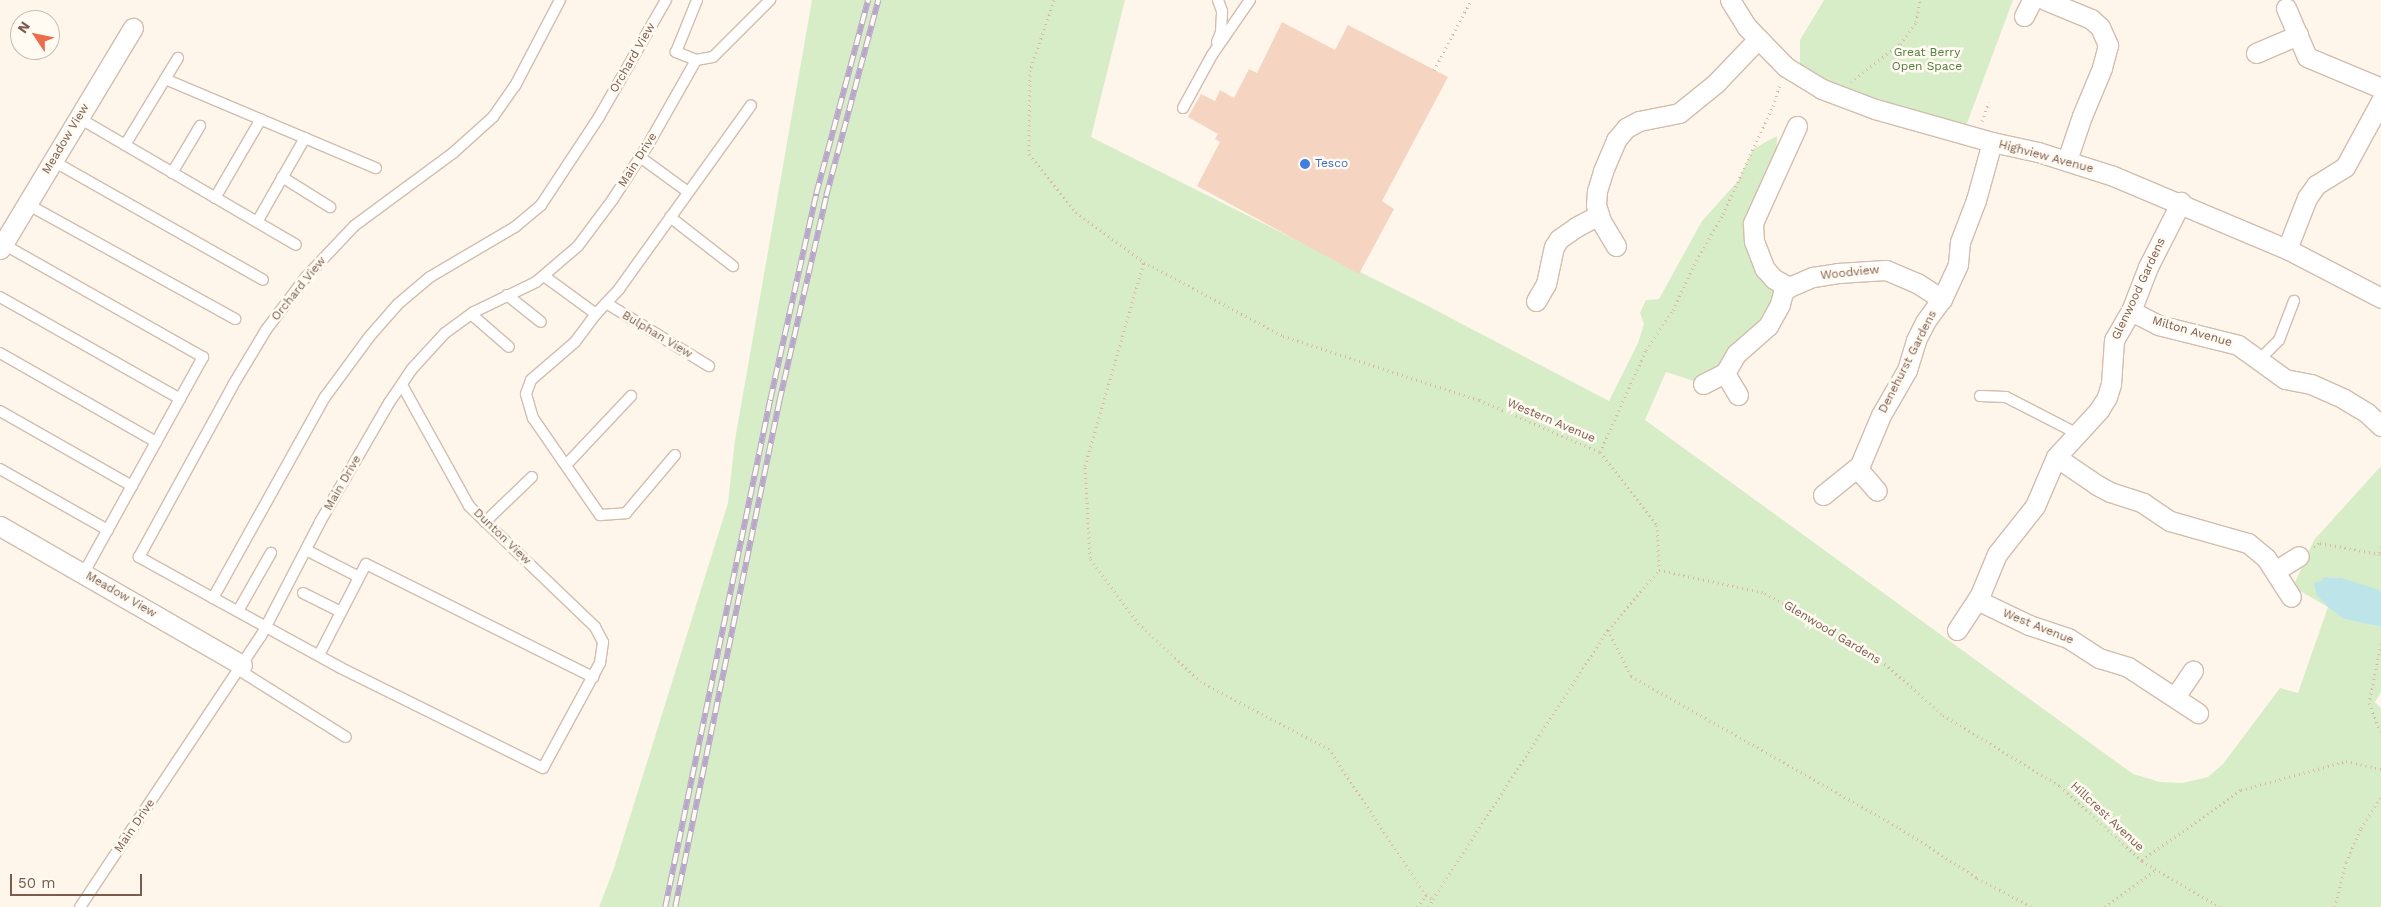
<!DOCTYPE html>
<style>
body{margin:0}
#map{position:relative;width:2381px;height:907px;overflow:hidden;background:#fef6eb;font-family:"Work Sans",sans-serif}
div>[style]{position:absolute}
[style*='--x']{left:calc(var(--x)*1px);top:calc(var(--y)*1px);width:calc(var(--w)*1px);rotate:calc(var(--a)*1deg)}
.green>*{inset:0;background:#d7edc7}
.water>*{inset:0;background:#bde4e9}
.building>*{inset:0;background:#f5d4c1}
.path>*{height:3px;margin-top:-1.5px;transform-origin:0;background:repeating-linear-gradient(90deg,#dbb7a3 0 1px,transparent 0 5px)}
.roads{filter:drop-shadow(1px 0 #d2bdae) drop-shadow(-1px 0 #d2bdae) drop-shadow(0 1px #d2bdae) drop-shadow(0 -1px #d2bdae)}
.lane>*{height:10px;margin:-5px;padding:0 5px;transform-origin:5px;border-radius:5px;background:#fff}
.street>*{height:19px;margin:-9.5px;padding:0 9.5px;transform-origin:9.5px;border-radius:9.5px;background:#fff}
.rail>*{height:5.5px;margin-top:-2.75px;transform-origin:0;background:repeating-linear-gradient(90deg,#fffaf2 0 11px,#b9a6ca 0 22px);box-sizing:border-box;border-block:1px solid #b9a6ca}
.dots>*{width:14px;height:14px;translate:-50% -50%;box-sizing:border-box;border:2px solid #fffaf2;border-radius:50%}
span{translate:-50% -50%;white-space:nowrap;text-align:center;line-height:1.15;-webkit-text-stroke:5px #fffaf2;paint-order:stroke}
.park-label{font-size:12px;color:#527b3f}
.street-label{font-size:12px;color:#7b5b4b}
.shop-label{font-size:12px;color:#366cbe}
.left{translate:0 -50%;text-align:left}
.north{position:absolute;left:10px;top:10px;width:50px;height:50px;box-sizing:border-box;background:#fffaf2;border:1px solid #cabaaf;border-radius:50%;rotate:304deg;font-size:14px;font-weight:700;line-height:20px;text-align:center;color:#7b5b4b}
.north::after{content:'';display:block;margin:auto;width:18px;height:22px;background:#ec6c4b;clip-path:polygon(50% 0,100% 100%,50% 72%,0 100%)}
.scale{position:absolute;left:10px;top:874px;width:132px;height:22px;box-sizing:border-box;border:2px solid #7b5b4b;border-top:0;padding-left:6px;font-size:15px;line-height:18px;white-space:nowrap;color:#7b5b4b;-webkit-text-stroke:4px #fffaf2;paint-order:stroke}
</style>
<div id="map">
<div class="green">
<i style="clip-path:polygon(812px 0,1125px 0,1091px 137px,1426px 305px,1609px 401px,1638px 343px,1644px 324px,1640px 313px,1646px 300px,1659px 299px,1702px 221px,1738px 181px,1753px 149px,1777px 136px,1776px 172px,1753px 223px,1780px 304px,1703px 384px,1666px 372px,1645px 420px,2133px 774px,2160px 782px,2183px 783px,2208px 777px,2223px 764px,2280px 688px,2298px 693px,2328px 607px,2293px 587px,2314px 540px,2381px 466px,2381px 592px,2342px 578px,2324px 577px,2344px 619px,2381px 627px,2381px 692px,2375px 702px,2381px 708px,2381px 907px,599px 907px,613px 871px,728px 503px,735px 440px)"></i>
<i style="clip-path:polygon(1824px 0,2013px 0,1963px 134px,1800px 77px,1800px 40px)"></i>
</div>
<div class="water">
<i style="clip-path:polygon(2324px 577px,2342px 578px,2379px 590px,2381px 592px,2381px 627px,2344px 619px,2328px 607px,2317px 595px,2314px 583px,2322px 581px)"></i>
</div>
<div class="building">
<i style="clip-path:polygon(1282px 22px,1335px 50px,1348px 25px,1448px 77px,1382px 201px,1394px 209px,1359px 274px,1197px 186px,1220px 142px,1215px 139px,1218px 134px,1188px 117px,1201px 94px,1215px 101px,1220px 90px,1234px 98px,1249px 69px,1257px 73px)"></i>
</div>
<div class="path">
<i style="--x:1054;--y:0;--w:74;--a:108.9"></i>
<i style="--x:1030;--y:70;--w:84;--a:90.7"></i>
<i style="--x:1029;--y:154;--w:75;--a:51"></i>
<i style="--x:1076;--y:212;--w:84;--a:36.3"></i>
<i style="--x:1434;--y:70;--w:79;--a:-62.1"></i>
<i style="--x:1851;--y:82;--w:62;--a:-37.8"></i>
<i style="--x:1900;--y:44;--w:27;--a:-54"></i>
<i style="--x:1916;--y:22;--w:22;--a:-80"></i>
<i style="--x:1982;--y:121;--w:20;--a:-70"></i>
<i style="--x:1600;--y:452;--w:112;--a:-65.7"></i>
<i style="--x:1646;--y:350;--w:48;--a:-56"></i>
<i style="--x:1673;--y:310;--w:50;--a:-65"></i>
<i style="--x:1694;--y:265;--w:59;--a:-60.4"></i>
<i style="--x:1723;--y:214;--w:119;--a:-65.2"></i>
<i style="--x:1773;--y:106;--w:23;--a:-72"></i>
<i style="--x:2314;--y:547;--w:7;--a:-34"></i>
<i style="--x:2320;--y:543;--w:60;--a:10.6"></i>
<i style="--x:2381;--y:547;--w:7;--a:106"></i>
<i style="--x:2379;--y:554;--w:4;--a:63"></i>
<i style="--x:1659;--y:570;--w:108;--a:12.2"></i>
<i style="--x:1765;--y:593;--w:129;--a:29.7"></i>
<i style="--x:1877;--y:657;--w:88;--a:41.3"></i>
<i style="--x:1943;--y:715;--w:137;--a:31.3"></i>
<i style="--x:2060;--y:786;--w:111;--a:42.4"></i>
<i style="--x:2142;--y:861;--w:91;--a:30.5"></i>
<i style="--x:1608;--y:630;--w:51;--a:63.4"></i>
<i style="--x:1631;--y:676;--w:309;--a:29.5"></i>
<i style="--x:1900;--y:828;--w:92;--a:33"></i>
<i style="--x:1977;--y:878;--w:62;--a:27.8"></i>
<i style="--x:2381;--y:644;--w:60;--a:101.5"></i>
<i style="--x:2369;--y:703;--w:31;--a:68"></i>
<i style="--x:2142;--y:860;--w:121;--a:-35.3"></i>
<i style="--x:2241;--y:790;--w:109;--a:-15.4"></i>
<i style="--x:2346;--y:761;--w:36;--a:13"></i>
<i style="--x:1426;--y:895;--w:175;--a:-123.6"></i>
<i style="--x:1329;--y:749;--w:144;--a:-152.4"></i>
<i style="--x:1201;--y:682;--w:85;--a:-136.9"></i>
<i style="--x:1139;--y:624;--w:82;--a:-126.6"></i>
<i style="--x:1090;--y:558;--w:92;--a:-93.1"></i>
<i style="--x:1085;--y:466;--w:212;--a:-73.9"></i>
<i style="--x:1144;--y:262;--w:157;--a:28"></i>
<i style="--x:1283;--y:336;--w:206;--a:18.1"></i>
<i style="--x:1479;--y:400;--w:132;--a:23.3"></i>
<i style="--x:1600;--y:452;--w:93;--a:52"></i>
<i style="--x:1657;--y:525;--w:45;--a:87.5"></i>
<i style="--x:1417;--y:907;--w:15;--a:-53"></i>
<i style="--x:1426;--y:895;--w:8;--a:30"></i>
<i style="--x:1433;--y:899;--w:321;--a:-57"></i>
<i style="--x:1608;--y:630;--w:79;--a:-49.6"></i>
<i style="--x:1429;--y:907;--w:9;--a:-63"></i>
<i style="--x:2105;--y:907;--w:64;--a:-36.2"></i>
<i style="--x:2335;--y:907;--w:46;--a:-76.3"></i>
<i style="--x:2346;--y:862;--w:37;--a:-66"></i>
<i style="--x:2361;--y:828;--w:37;--a:-57"></i>
</div>
<div class="roads">
<div class="lane">
<i style="--x:1217;--y:42;--w:11;--a:-68"></i>
<i style="--x:1221;--y:32;--w:21;--a:-87"></i>
<i style="--x:1222;--y:11;--w:12;--a:-110"></i>
<i style="--x:696;--y:60;--w:17;--a:-10"></i>
<i style="--x:713;--y:57;--w:81;--a:-45"></i>
<i style="--x:696;--y:60;--w:22;--a:-158"></i>
<i style="--x:676;--y:52;--w:56;--a:-68"></i>
<i style="--x:165;--y:79;--w:229;--a:22.9"></i>
<i style="--x:1183;--y:108;--w:60;--a:-61.3"></i>
<i style="--x:1212;--y:55;--w:67;--a:-55.4"></i>
<i style="--x:79;--y:118;--w:251;--a:30.3"></i>
<i style="--x:125;--y:145;--w:102;--a:-58.7"></i>
<i style="--x:640;--y:157;--w:59;--a:36.1"></i>
<i style="--x:53;--y:161;--w:241;--a:29.5"></i>
<i style="--x:172;--y:173;--w:55;--a:-59.2"></i>
<i style="--x:282;--y:177;--w:57;--a:32"></i>
<i style="--x:215;--y:198;--w:91;--a:-59.8"></i>
<i style="--x:27;--y:204;--w:238;--a:28.9"></i>
<i style="--x:670;--y:217;--w:80;--a:37.9"></i>
<i style="--x:257;--y:222;--w:97;--a:-60.3"></i>
<i style="--x:3;--y:244;--w:230;--a:29.5"></i>
<i style="--x:203;--y:357;--w:247;--a:118.9"></i>
<i style="--x:544;--y:276;--w:64;--a:36.2"></i>
<i style="--x:596;--y:314;--w:35;--a:127"></i>
<i style="--x:575;--y:342;--w:58;--a:139.2"></i>
<i style="--x:531;--y:380;--w:15;--a:110"></i>
<i style="--x:526;--y:394;--w:25;--a:74"></i>
<i style="--x:533;--y:418;--w:118;--a:55.4"></i>
<i style="--x:600;--y:515;--w:26;--a:-4"></i>
<i style="--x:626;--y:513;--w:76;--a:-49.8"></i>
<i style="--x:507;--y:295;--w:43;--a:38.5"></i>
<i style="--x:0;--y:297;--w:207;--a:29.5"></i>
<i style="--x:606;--y:303;--w:121;--a:31.5"></i>
<i style="--x:471;--y:314;--w:50;--a:41"></i>
<i style="--x:596;--y:314;--w:34;--a:-47"></i>
<i style="--x:619;--y:289;--w:226;--a:-54.3"></i>
<i style="--x:0;--y:353;--w:180;--a:29.7"></i>
<i style="--x:2259;--y:360;--w:28;--a:-45"></i>
<i style="--x:2279;--y:340;--w:42;--a:-69"></i>
<i style="--x:402;--y:385;--w:138;--a:61"></i>
<i style="--x:469;--y:506;--w:175;--a:43.8"></i>
<i style="--x:595;--y:627;--w:17;--a:62"></i>
<i style="--x:603;--y:642;--w:21;--a:98"></i>
<i style="--x:600;--y:663;--w:119;--a:118.5"></i>
<i style="--x:543;--y:768;--w:225;--a:-153.7"></i>
<i style="--x:341;--y:668;--w:146;--a:-151.3"></i>
<i style="--x:213;--y:598;--w:230;--a:-60.9"></i>
<i style="--x:325;--y:397;--w:76;--a:-53.6"></i>
<i style="--x:370;--y:336;--w:43;--a:-48.8"></i>
<i style="--x:398;--y:304;--w:42;--a:-40.2"></i>
<i style="--x:430;--y:277;--w:99;--a:-30.5"></i>
<i style="--x:515;--y:227;--w:34;--a:-40"></i>
<i style="--x:541;--y:205;--w:105;--a:-56.6"></i>
<i style="--x:599;--y:117;--w:135;--a:-60.2"></i>
<i style="--x:1980;--y:396;--w:26;--a:2"></i>
<i style="--x:2006;--y:397;--w:79;--a:27.2"></i>
<i style="--x:0;--y:411;--w:152;--a:29.6"></i>
<i style="--x:566;--y:465;--w:95;--a:-46.7"></i>
<i style="--x:0;--y:469;--w:124;--a:29.5"></i>
<i style="--x:485;--y:522;--w:65;--a:-43.8"></i>
<i style="--x:306;--y:550;--w:59;--a:27"></i>
<i style="--x:303;--y:593;--w:42;--a:26.6"></i>
<i style="--x:213;--y:598;--w:85;--a:-151"></i>
<i style="--x:139;--y:557;--w:196;--a:-61.3"></i>
<i style="--x:233;--y:385;--w:64;--a:-59"></i>
<i style="--x:266;--y:330;--w:66;--a:-53"></i>
<i style="--x:306;--y:277;--w:70;--a:-46.7"></i>
<i style="--x:354;--y:226;--w:123;--a:-36.4"></i>
<i style="--x:453;--y:153;--w:54;--a:-42"></i>
<i style="--x:493;--y:117;--w:38;--a:-55"></i>
<i style="--x:515;--y:86;--w:97;--a:-62.4"></i>
<i style="--x:238;--y:611;--w:67;--a:-60.4"></i>
<i style="--x:319;--y:655;--w:102;--a:-62.7"></i>
<i style="--x:366;--y:564;--w:254;--a:26.5"></i>
<i style="--x:239;--y:670;--w:126;--a:32.1"></i>
<i style="--x:80;--y:907;--w:326;--a:-56.3"></i>
<i style="--x:261;--y:636;--w:128;--a:-62.6"></i>
<i style="--x:320;--y:522;--w:138;--a:-59.9"></i>
<i style="--x:389;--y:403;--w:40;--a:-56"></i>
<i style="--x:411;--y:370;--w:50;--a:-47.4"></i>
<i style="--x:445;--y:333;--w:36;--a:-36"></i>
<i style="--x:474;--y:312;--w:69;--a:-25.8"></i>
<i style="--x:536;--y:282;--w:55;--a:-40.6"></i>
<i style="--x:578;--y:246;--w:59;--a:-53.3"></i>
<i style="--x:613;--y:199;--w:64;--a:-57.1"></i>
<i style="--x:648;--y:145;--w:98;--a:-60.5"></i>
</div>
<div class="street">
<i style="--x:1730;--y:0;--w:31;--a:58"></i>
<i style="--x:1746;--y:26;--w:57;--a:45.7"></i>
<i style="--x:1786;--y:67;--w:42;--a:31.4"></i>
<i style="--x:1822;--y:89;--w:57;--a:20.7"></i>
<i style="--x:1875;--y:109;--w:122;--a:15.8"></i>
<i style="--x:1992;--y:142;--w:47;--a:12.3"></i>
<i style="--x:2038;--y:152;--w:79;--a:17.7"></i>
<i style="--x:2113;--y:176;--w:189;--a:22.8"></i>
<i style="--x:2287;--y:249;--w:106;--a:27.5"></i>
<i style="--x:2045;--y:0;--w:50;--a:22.4"></i>
<i style="--x:2091;--y:19;--w:12;--a:42"></i>
<i style="--x:2100;--y:27;--w:20;--a:66"></i>
<i style="--x:2108;--y:45;--w:24;--a:105"></i>
<i style="--x:2102;--y:68;--w:52;--a:112.6"></i>
<i style="--x:2082;--y:116;--w:46;--a:108.8"></i>
<i style="--x:2286;--y:8;--w:53;--a:66.8"></i>
<i style="--x:2307;--y:57;--w:80;--a:22.7"></i>
<i style="--x:2024;--y:16;--w:18;--a:-63"></i>
<i style="--x:2256;--y:53;--w:46;--a:-23.2"></i>
<i style="--x:1797;--y:126;--w:107;--a:114.4"></i>
<i style="--x:1753;--y:223;--w:18;--a:87"></i>
<i style="--x:1754;--y:241;--w:30;--a:69"></i>
<i style="--x:1765;--y:269;--w:13;--a:48"></i>
<i style="--x:1774;--y:279;--w:17;--a:28"></i>
<i style="--x:1789;--y:287;--w:26;--a:-23"></i>
<i style="--x:1813;--y:277;--w:25;--a:-9"></i>
<i style="--x:1838;--y:273;--w:48;--a:-3.6"></i>
<i style="--x:1886;--y:270;--w:34;--a:23"></i>
<i style="--x:1917;--y:283;--w:30;--a:33"></i>
<i style="--x:1616;--y:246;--w:29;--a:-121"></i>
<i style="--x:1601;--y:221;--w:17;--a:-107"></i>
<i style="--x:1596;--y:205;--w:14;--a:-86"></i>
<i style="--x:1597;--y:191;--w:21;--a:-73"></i>
<i style="--x:1603;--y:171;--w:34;--a:-67"></i>
<i style="--x:1616;--y:140;--w:16;--a:-50"></i>
<i style="--x:1626;--y:128;--w:15;--a:-28"></i>
<i style="--x:1639;--y:121;--w:41;--a:-11.3"></i>
<i style="--x:1679;--y:113;--w:48;--a:-39"></i>
<i style="--x:1716;--y:83;--w:61;--a:-46.3"></i>
<i style="--x:0;--y:249;--w:258;--a:-59"></i>
<i style="--x:2287;--y:249;--w:55;--a:-68.6"></i>
<i style="--x:2307;--y:198;--w:16;--a:-55"></i>
<i style="--x:2316;--y:185;--w:34;--a:-32"></i>
<i style="--x:2345;--y:167;--w:75;--a:-61.4"></i>
<i style="--x:1536;--y:301;--w:20;--a:-60"></i>
<i style="--x:1546;--y:284;--w:38;--a:-78"></i>
<i style="--x:1554;--y:247;--w:9;--a:-58"></i>
<i style="--x:1559;--y:239;--w:21;--a:-35"></i>
<i style="--x:1576;--y:227;--w:26;--a:-28"></i>
<i style="--x:2131;--y:311;--w:30;--a:27"></i>
<i style="--x:2158;--y:325;--w:82;--a:14"></i>
<i style="--x:2238;--y:345;--w:58;--a:35.9"></i>
<i style="--x:2285;--y:379;--w:26;--a:11"></i>
<i style="--x:2311;--y:384;--w:36;--a:24"></i>
<i style="--x:2344;--y:399;--w:27;--a:31"></i>
<i style="--x:2367;--y:413;--w:19;--a:43"></i>
<i style="--x:1703;--y:384;--w:25;--a:-27"></i>
<i style="--x:1738;--y:395;--w:26;--a:-121"></i>
<i style="--x:1725;--y:373;--w:22;--a:-60"></i>
<i style="--x:1736;--y:354;--w:43;--a:-41.2"></i>
<i style="--x:1768;--y:326;--w:25;--a:-61"></i>
<i style="--x:1780;--y:304;--w:12;--a:-76"></i>
<i style="--x:1783;--y:292;--w:8;--a:-40"></i>
<i style="--x:2056;--y:457;--w:50;--a:34.3"></i>
<i style="--x:2097;--y:485;--w:15;--a:28"></i>
<i style="--x:2110;--y:492;--w:35;--a:18"></i>
<i style="--x:2143;--y:503;--w:32;--a:34"></i>
<i style="--x:2170;--y:521;--w:81;--a:15.8"></i>
<i style="--x:2248;--y:543;--w:23;--a:40"></i>
<i style="--x:2266;--y:558;--w:46;--a:57.3"></i>
<i style="--x:1857;--y:468;--w:30;--a:49"></i>
<i style="--x:1823;--y:495;--w:48;--a:-39"></i>
<i style="--x:1860;--y:465;--w:54;--a:-67.2"></i>
<i style="--x:1881;--y:415;--w:52;--a:-60"></i>
<i style="--x:1907;--y:370;--w:31;--a:-73"></i>
<i style="--x:1916;--y:340;--w:20;--a:-63"></i>
<i style="--x:1925;--y:322;--w:29;--a:-54"></i>
<i style="--x:1942;--y:299;--w:38;--a:-65"></i>
<i style="--x:1958;--y:264;--w:22;--a:-85"></i>
<i style="--x:1960;--y:242;--w:45;--a:-69.1"></i>
<i style="--x:1976;--y:200;--w:60;--a:-74.6"></i>
<i style="--x:0;--y:526;--w:279;--a:29.9"></i>
<i style="--x:2275;--y:571;--w:28;--a:-32"></i>
<i style="--x:1977;--y:600;--w:58;--a:25.7"></i>
<i style="--x:2029;--y:625;--w:41;--a:18.4"></i>
<i style="--x:2068;--y:638;--w:37;--a:33"></i>
<i style="--x:2099;--y:658;--w:30;--a:17"></i>
<i style="--x:2128;--y:667;--w:84;--a:33.3"></i>
<i style="--x:1957;--y:630;--w:42;--a:-56.7"></i>
<i style="--x:1980;--y:595;--w:44;--a:-67.5"></i>
<i style="--x:1997;--y:554;--w:61;--a:-51.6"></i>
<i style="--x:2035;--y:506;--w:53;--a:-66.8"></i>
<i style="--x:2056;--y:457;--w:64;--a:-47.5"></i>
<i style="--x:2099;--y:410;--w:15;--a:-58"></i>
<i style="--x:2107;--y:397;--w:14;--a:-73"></i>
<i style="--x:2111;--y:384;--w:44;--a:-86.1"></i>
<i style="--x:2114;--y:340;--w:34;--a:-60"></i>
<i style="--x:2131;--y:311;--w:47;--a:-68.9"></i>
<i style="--x:2148;--y:267;--w:73;--a:-63.1"></i>
<i style="--x:2175;--y:697;--w:32;--a:-56"></i>
</div>
</div>
<div class="rail">
<i style="--x:665;--y:907;--w:518;--a:-78.3"></i>
<i style="--x:770;--y:400;--w:211;--a:-77.4"></i>
<i style="--x:816;--y:194;--w:201;--a:-75"></i>
<i style="--x:675;--y:907;--w:516;--a:-78.36"></i>
<i style="--x:779;--y:402;--w:211;--a:-77.1"></i>
<i style="--x:826;--y:196;--w:203;--a:-75.1"></i>
</div>
<div class="dots">
<i style="left:1305px;top:164px;background:#3f7fe0"></i>
</div>
<div class="park-label">
<span style="left:1927px;top:60px">Great Berry<br>Open Space</span>
</div>
<div class="street-label">
<span style="left:633px;top:58px;rotate:-60deg">Orchard View</span>
<span style="left:66px;top:139px;rotate:-59deg">Meadow View</span>
<span style="left:2046px;top:157px;rotate:15deg">Highview Avenue</span>
<span style="left:638px;top:160px;rotate:-58deg">Main Drive</span>
<span style="left:1850px;top:273px;rotate:-6deg">Woodview</span>
<span style="left:299px;top:289px;rotate:-51deg">Orchard View</span>
<span style="left:2139px;top:289px;rotate:-65deg">Glenwood Gardens</span>
<span style="left:2192px;top:332px;rotate:16deg">Milton Avenue</span>
<span style="left:657px;top:335px;rotate:31deg">Bulphan View</span>
<span style="left:1908px;top:362px;rotate:-63deg">Denehurst Gardens</span>
<span style="left:1551px;top:421px;rotate:23deg">Western Avenue</span>
<span style="left:343px;top:483px;rotate:-60deg">Main Drive</span>
<span style="left:502px;top:537px;rotate:44deg">Dunton View</span>
<span style="left:121px;top:595px;rotate:30deg">Meadow View</span>
<span style="left:2038px;top:627px;rotate:22deg">West Avenue</span>
<span style="left:1832px;top:633px;rotate:31deg">Glenwood Gardens</span>
<span style="left:2107px;top:817px;rotate:43deg">Hillcrest Avenue</span>
<span style="left:135px;top:826px;rotate:-56deg">Main Drive</span>
</div>
<div class="shop-label">
<span class="left" style="left:1315px;top:164px">Tesco</span>
</div>
<div class="north">N</div>
<div class="scale">50 m</div>
</div>
